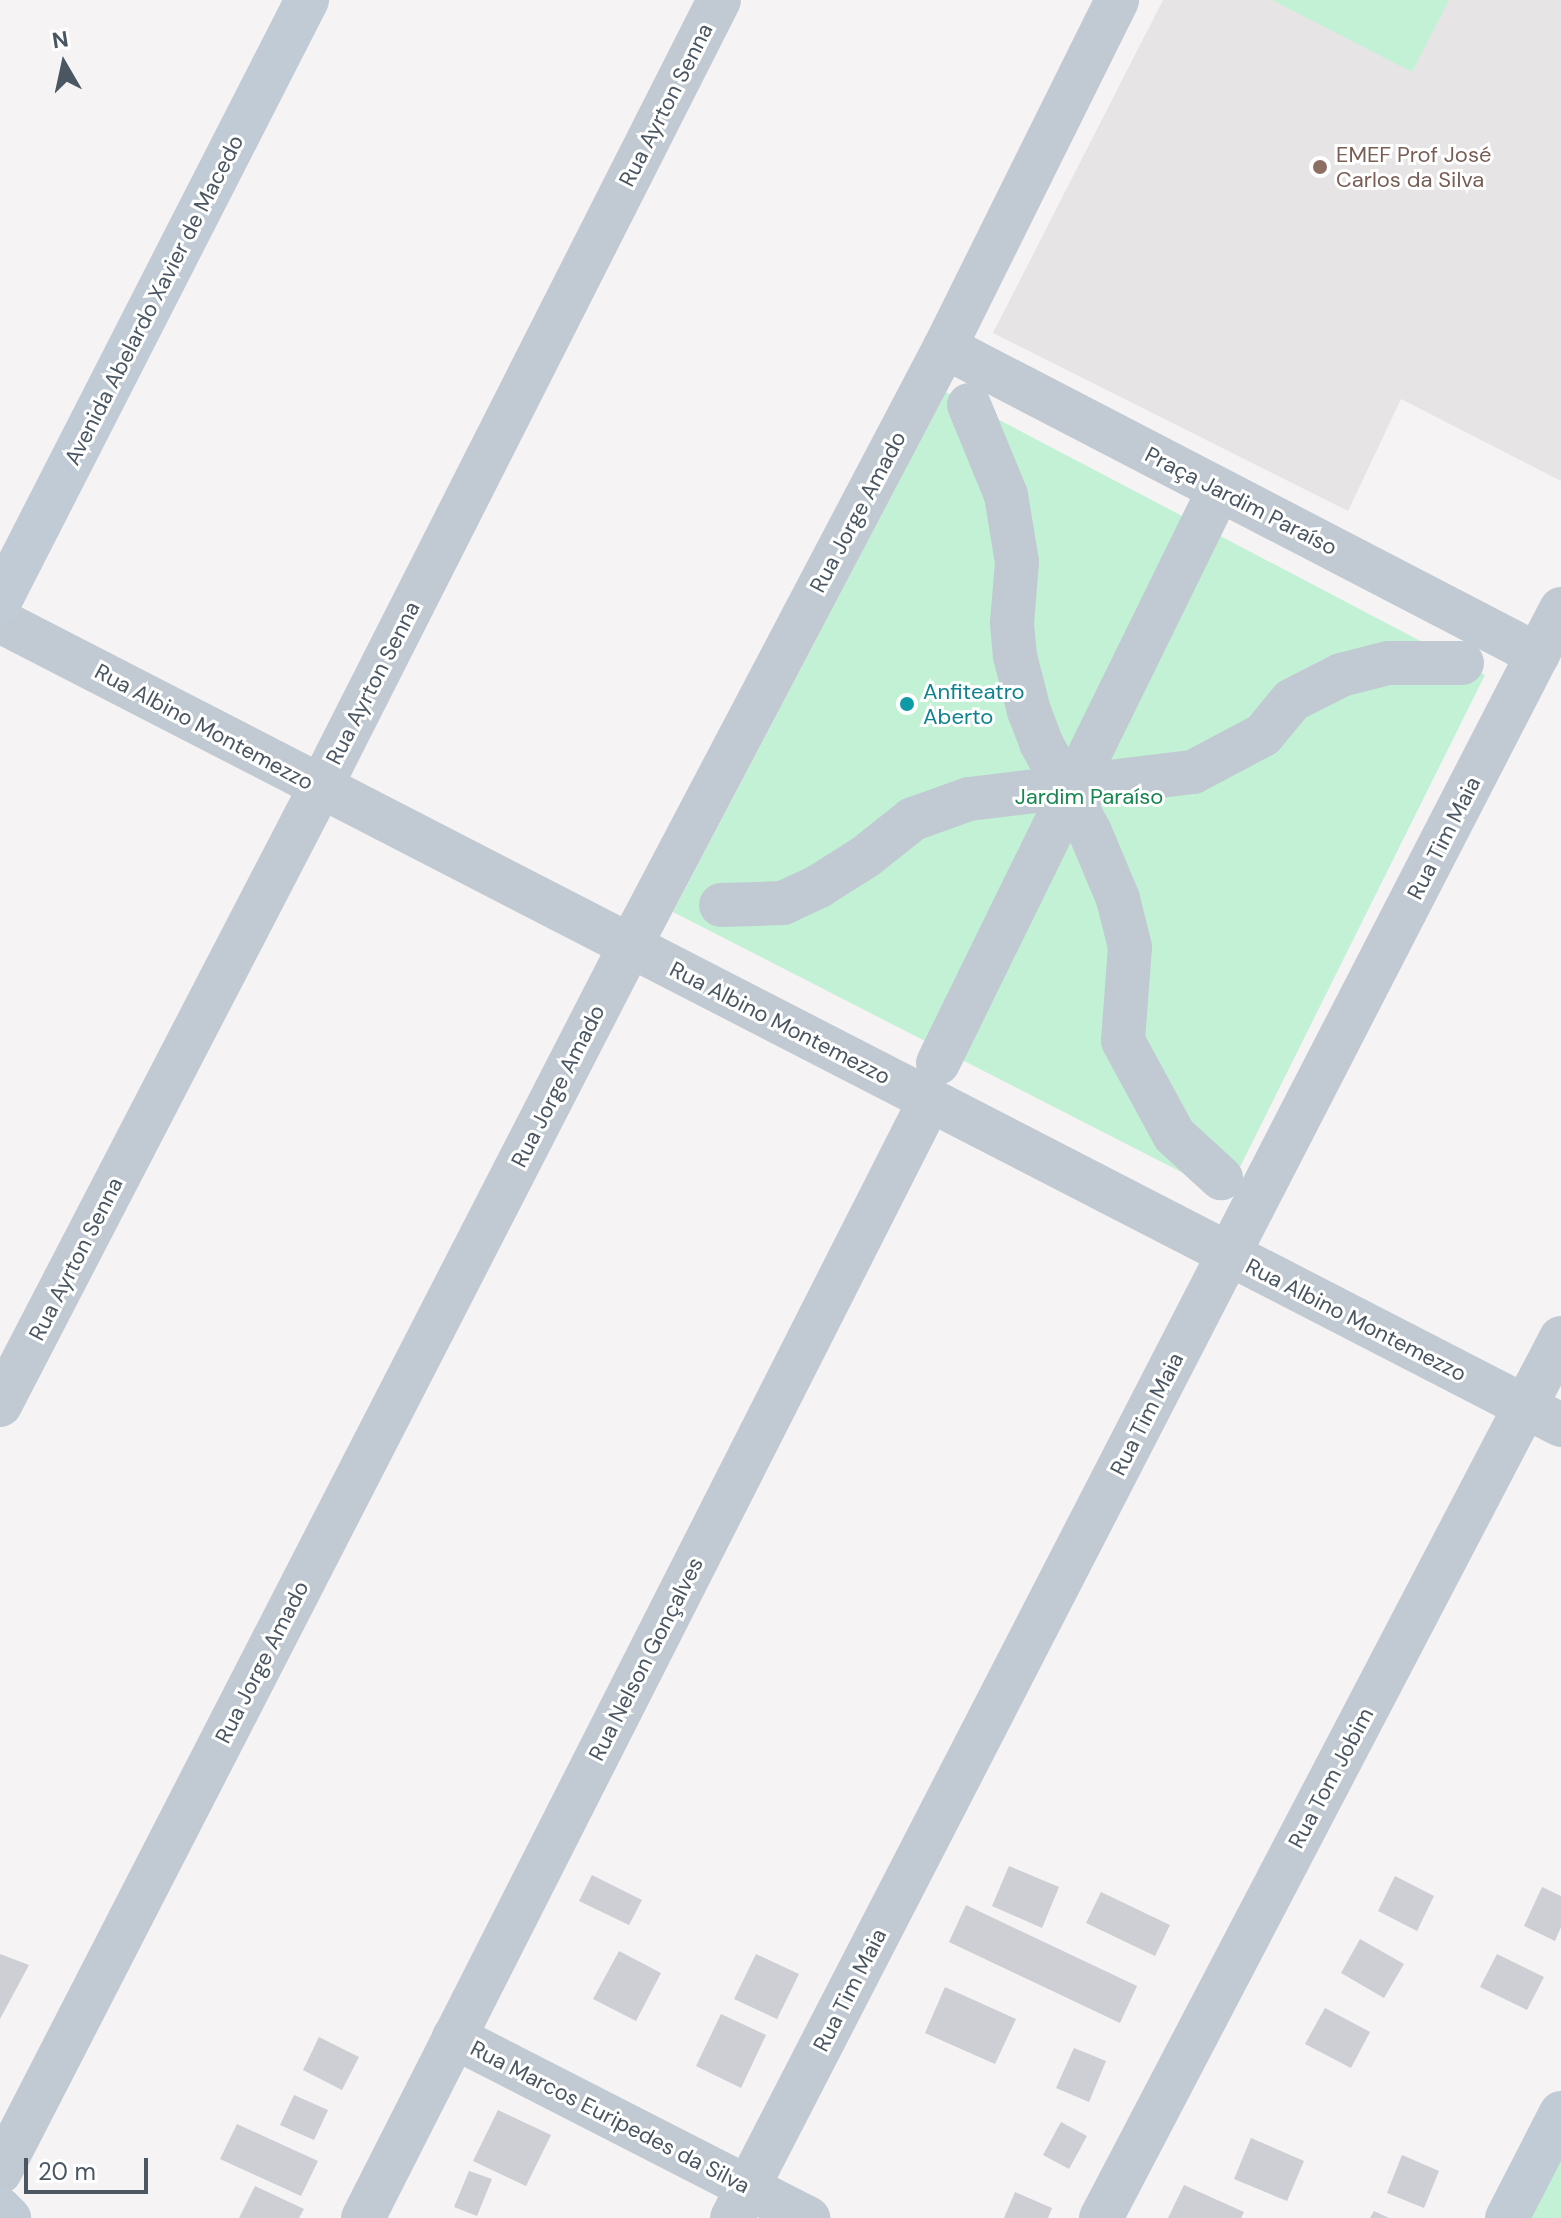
<!DOCTYPE html>
<meta charset="utf-8">
<style>
body{margin:0}
#map{position:relative;width:1561px;height:2218px;overflow:hidden;background:#f5f3f3;font-family:"DM Sans",sans-serif}
div>[style]{position:absolute}
[style*='--x']{left:calc(var(--x)*1px);top:calc(var(--y)*1px);width:calc(var(--w)*1px);rotate:calc(var(--a)*1deg)}
.education>*{inset:0;background:#e6e4e5}
.green>*{inset:0;background:#c3f1d5}
.building>*{inset:0;background:#cdcfd5}
.street>*{height:44px;margin:-22px;padding:0 22px;transform-origin:22px;border-radius:22px;background:#c1cad2}
.secondary>*{height:44px;margin:-22px;padding:0 22px;transform-origin:22px;border-radius:22px;background:#c1cbd6}
.dots>*{width:22px;height:22px;translate:-50% -50%;box-sizing:border-box;border:4px solid #fff;border-radius:50%}
span{translate:-50% -50%;white-space:nowrap;text-align:center;line-height:1.15;-webkit-text-stroke:6px #fff;paint-order:stroke}
.street-label{font-size:22px;color:#4a5661}
.education-label{font-size:22px;color:#785e54}
.left{translate:0 -50%;text-align:left}
.culture-label{font-size:22px;color:#0d838f}
.park-label{font-size:22px;color:#17864f}
.north{position:absolute;left:24px;top:24px;width:80px;height:80px;-webkit-text-stroke:6px #fff;paint-order:stroke;rotate:351deg;font-size:22px;font-weight:700;line-height:32px;text-align:center;color:#4a5661}
.north::after{content:'';display:block;margin:auto;width:28px;height:36px;background:#4a5661;clip-path:polygon(50% 0,100% 100%,50% 72%,0 100%)}
.scale{position:absolute;left:24px;top:2158px;width:124px;height:36px;box-sizing:border-box;border:4px solid #4a5661;border-top:0;padding-left:10px;font-size:24px;line-height:28px;white-space:nowrap;color:#4a5661;-webkit-text-stroke:6px #fff;paint-order:stroke}
</style>
<div id="map">
<div class="education">
<i style="clip-path:polygon(1163px 0,1561px 0,1561px 481px,1401px 399px,1348px 511px,993px 333px)"></i>
</div>
<div class="green">
<i style="clip-path:polygon(1272px 0,1449px 0,1412px 72px)"></i>
<i style="clip-path:polygon(946px 392px,1485px 675px,1226px 1195px,673px 912px)"></i>
<i style="clip-path:polygon(1561px 2146px,1561px 2218px,1523px 2218px)"></i>
</div>
<div class="building">
<i style="clip-path:polygon(1009px 1866px,1059px 1887px,1042px 1928px,992px 1906px)"></i>
<i style="clip-path:polygon(592px 1875px,642px 1900px,629px 1925px,579px 1901px)"></i>
<i style="clip-path:polygon(1395px 1876px,1434px 1896px,1417px 1931px,1378px 1911px)"></i>
<i style="clip-path:polygon(1542px 1887px,1561px 1896px,1561px 1927px,1555px 1941px,1524px 1926px)"></i>
<i style="clip-path:polygon(1101px 1892px,1170px 1925px,1155px 1956px,1086px 1923px)"></i>
<i style="clip-path:polygon(966px 1905px,1137px 1986px,1120px 2023px,949px 1942px)"></i>
<i style="clip-path:polygon(1360px 1939px,1404px 1964px,1384px 1998px,1341px 1973px)"></i>
<i style="clip-path:polygon(619px 1951px,661px 1973px,636px 2021px,593px 1999px)"></i>
<i style="clip-path:polygon(0 1954px,29px 1965px,0 2019px)"></i>
<i style="clip-path:polygon(756px 1954px,799px 1974px,777px 2019px,734px 1999px)"></i>
<i style="clip-path:polygon(1497px 1954px,1544px 1977px,1527px 2010px,1480px 1987px)"></i>
<i style="clip-path:polygon(945px 1987px,1016px 2019px,995px 2064px,925px 2033px)"></i>
<i style="clip-path:polygon(1325px 2008px,1370px 2032px,1351px 2068px,1305px 2044px)"></i>
<i style="clip-path:polygon(721px 2014px,766px 2035px,741px 2088px,696px 2066px)"></i>
<i style="clip-path:polygon(319px 2037px,359px 2057px,342px 2090px,303px 2070px)"></i>
<i style="clip-path:polygon(1074px 2048px,1106px 2061px,1089px 2102px,1056px 2088px)"></i>
<i style="clip-path:polygon(294px 2095px,328px 2110px,314px 2140px,280px 2125px)"></i>
<i style="clip-path:polygon(498px 2110px,551px 2135px,526px 2186px,473px 2161px)"></i>
<i style="clip-path:polygon(1061px 2122px,1087px 2136px,1069px 2169px,1043px 2155px)"></i>
<i style="clip-path:polygon(237px 2124px,318px 2161px,301px 2196px,220px 2159px)"></i>
<i style="clip-path:polygon(1251px 2138px,1304px 2161px,1287px 2201px,1234px 2179px)"></i>
<i style="clip-path:polygon(1402px 2155px,1439px 2171px,1424px 2208px,1387px 2193px)"></i>
<i style="clip-path:polygon(469px 2171px,492px 2179px,477px 2216px,454px 2207px)"></i>
<i style="clip-path:polygon(1184px 2185px,1244px 2212px,1241px 2218px,1168px 2218px)"></i>
<i style="clip-path:polygon(255px 2186px,304px 2209px,299px 2218px,239px 2218px)"></i>
<i style="clip-path:polygon(1015px 2192px,1052px 2208px,1048px 2218px,1004px 2218px)"></i>
<i style="clip-path:polygon(1374px 2211px,1389px 2218px,1370px 2218px)"></i>
</div>
<div class="street">
<i style="--x:945;--y:347;--w:668;--a:27.45"></i>
<i style="--x:969;--y:405;--w:97;--a:67.7"></i>
<i style="--x:1006;--y:495;--w:68;--a:80.7"></i>
<i style="--x:1017;--y:562;--w:61;--a:94.7"></i>
<i style="--x:1012;--y:623;--w:33;--a:85"></i>
<i style="--x:1015;--y:656;--w:57;--a:75.7"></i>
<i style="--x:1029;--y:711;--w:34;--a:69"></i>
<i style="--x:1041;--y:743;--w:102;--a:61.2"></i>
<i style="--x:1090;--y:832;--w:73;--a:67.3"></i>
<i style="--x:1118;--y:899;--w:49;--a:76"></i>
<i style="--x:1130;--y:947;--w:94;--a:94.3"></i>
<i style="--x:1123;--y:1041;--w:107;--a:61.5"></i>
<i style="--x:1174;--y:1135;--w:64;--a:42.5"></i>
<i style="--x:0;--y:621;--w:1756;--a:27.25"></i>
<i style="--x:721;--y:905;--w:62;--a:-1.8"></i>
<i style="--x:783;--y:903;--w:40;--a:-25"></i>
<i style="--x:819;--y:886;--w:54;--a:-32.2"></i>
<i style="--x:865;--y:857;--w:61;--a:-38.4"></i>
<i style="--x:913;--y:819;--w:59;--a:-19.7"></i>
<i style="--x:969;--y:799;--w:226;--a:-6.9"></i>
<i style="--x:1193;--y:772;--w:79;--a:-27.9"></i>
<i style="--x:1263;--y:735;--w:45;--a:-50.4"></i>
<i style="--x:1292;--y:700;--w:55;--a:-27"></i>
<i style="--x:1341;--y:675;--w:49;--a:-14.3"></i>
<i style="--x:1388;--y:663;--w:74;--a:0"></i>
<i style="--x:938;--y:1063;--w:638;--a:-63.88"></i>
<i style="--x:0;--y:1405;--w:695;--a:-62.59"></i>
<i style="--x:320;--y:788;--w:883;--a:-63.14"></i>
<i style="--x:454;--y:2037;--w:398;--a:27.1"></i>
<i style="--x:0;--y:2172;--w:1378;--a:-62.8"></i>
<i style="--x:630;--y:946;--w:677;--a:-62.26"></i>
<i style="--x:945;--y:347;--w:387;--a:-63.6"></i>
<i style="--x:363;--y:2218;--w:1254;--a:-63.11"></i>
<i style="--x:732;--y:2218;--w:1810;--a:-62.74"></i>
<i style="--x:1101;--y:2218;--w:993;--a:-62.4"></i>
</div>
<div class="secondary">
<i style="--x:0;--y:601;--w:675;--a:-62.94"></i>
<i style="--x:0;--y:2209;--w:13;--a:45"></i>
<i style="--x:1507;--y:2218;--w:118;--a:-62.8"></i>
</div>
<div class="dots">
<i style="left:1320px;top:167px;background:#8d6e63"></i>
<i style="left:907px;top:704px;background:#0f9aa8"></i>
</div>
<div class="street-label">
<span style="left:666px;top:105px;rotate:-63deg">Rua Ayrton Senna</span>
<span style="left:154px;top:300px;rotate:-63deg">Avenida Abelardo Xavier de Macedo</span>
<span style="left:1241px;top:501px;rotate:27deg">Praça Jardim Paraíso</span>
<span style="left:858px;top:512px;rotate:-62deg">Rua Jorge Amado</span>
<span style="left:373px;top:683px;rotate:-63deg">Rua Ayrton Senna</span>
<span style="left:204px;top:727px;rotate:28deg">Rua Albino Montemezzo</span>
<span style="left:1444px;top:838px;rotate:-63deg">Rua Tim Maia</span>
<span style="left:780px;top:1023px;rotate:27deg">Rua Albino Montemezzo</span>
<span style="left:558px;top:1086px;rotate:-63deg">Rua Jorge Amado</span>
<span style="left:76px;top:1259px;rotate:-63deg">Rua Ayrton Senna</span>
<span style="left:1356px;top:1320px;rotate:27deg">Rua Albino Montemezzo</span>
<span style="left:1147px;top:1414px;rotate:-63deg">Rua Tim Maia</span>
<span style="left:646px;top:1659px;rotate:-63deg">Rua Nelson Gonçalves</span>
<span style="left:262px;top:1662px;rotate:-63deg">Rua Jorge Amado</span>
<span style="left:1331px;top:1778px;rotate:-62deg">Rua Tom Jobim</span>
<span style="left:850px;top:1990px;rotate:-63deg">Rua Tim Maia</span>
<span style="left:610px;top:2117px;rotate:27deg">Rua Marcos Euripedes da Silva</span>
</div>
<div class="education-label">
<span class="left" style="left:1336px;top:167px">EMEF Prof José<br>Carlos da Silva</span>
</div>
<div class="culture-label">
<span class="left" style="left:923px;top:704px">Anfiteatro<br>Aberto</span>
</div>
<div class="park-label">
<span style="left:1089px;top:797px">Jardim Paraíso</span>
</div>
<div class="north">N</div>
<div class="scale">20 m</div>
</div>
